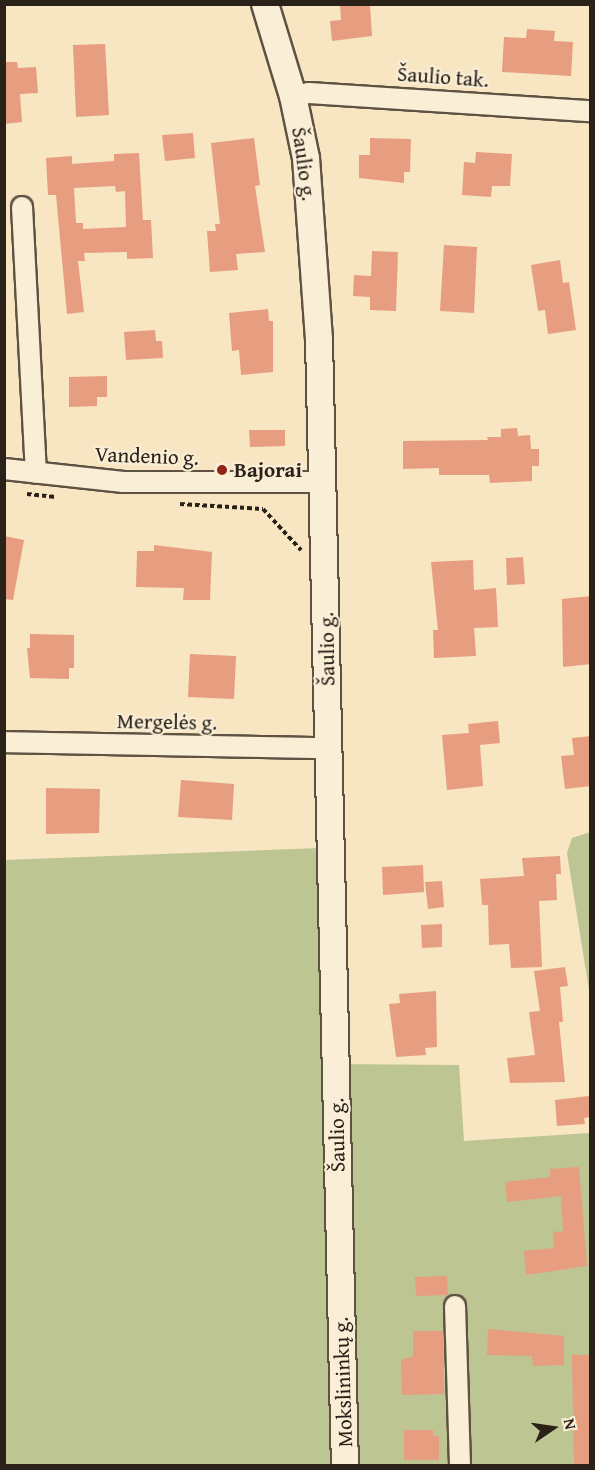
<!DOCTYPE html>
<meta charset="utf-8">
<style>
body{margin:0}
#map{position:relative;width:595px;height:1470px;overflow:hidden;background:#f8e5c2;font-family:"Gentium Book Plus",serif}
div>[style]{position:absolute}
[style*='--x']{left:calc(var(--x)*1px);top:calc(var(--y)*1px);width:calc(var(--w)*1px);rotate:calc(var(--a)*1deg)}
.green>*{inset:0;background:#bdc593}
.building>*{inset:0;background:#e79d7f}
.path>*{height:4px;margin-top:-2px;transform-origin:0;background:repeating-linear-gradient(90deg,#2a2119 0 4.5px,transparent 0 7.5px)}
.roads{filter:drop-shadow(2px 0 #5e5243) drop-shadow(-2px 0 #5e5243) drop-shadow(0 2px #5e5243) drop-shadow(0 -2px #5e5243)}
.minor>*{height:20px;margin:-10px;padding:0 10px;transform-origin:10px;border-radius:10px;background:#faeed7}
.tertiary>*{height:26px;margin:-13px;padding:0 13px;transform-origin:13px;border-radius:13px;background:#faeed7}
.dots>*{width:16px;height:16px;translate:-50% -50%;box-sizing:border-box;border:3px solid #faeed7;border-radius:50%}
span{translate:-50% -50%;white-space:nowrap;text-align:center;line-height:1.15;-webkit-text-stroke:4.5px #faeed7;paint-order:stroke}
.street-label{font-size:21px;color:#2a2119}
.poi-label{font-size:21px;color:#2a2119;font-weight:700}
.left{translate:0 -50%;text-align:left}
.frame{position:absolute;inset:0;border:6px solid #2a2119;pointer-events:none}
.north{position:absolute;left:523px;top:1398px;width:60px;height:60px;-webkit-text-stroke:4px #faeed7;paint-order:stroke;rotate:77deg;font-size:16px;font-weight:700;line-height:24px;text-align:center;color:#2a2119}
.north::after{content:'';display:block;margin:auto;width:21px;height:27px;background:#2a2119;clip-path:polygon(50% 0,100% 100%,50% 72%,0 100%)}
</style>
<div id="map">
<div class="green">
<i style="clip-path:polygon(590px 832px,590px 996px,567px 853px,572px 838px)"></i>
<i style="clip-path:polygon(320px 848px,327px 1064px,459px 1065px,464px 1141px,590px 1133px,590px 1465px,5px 1465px,4px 860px)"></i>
</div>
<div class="building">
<i style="clip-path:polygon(340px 4px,370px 4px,372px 36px,332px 41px,330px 21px,341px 20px)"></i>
<i style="clip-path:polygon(527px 29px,555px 31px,554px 41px,573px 42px,571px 76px,502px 72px,504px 37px,526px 38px)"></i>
<i style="clip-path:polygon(105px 44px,109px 115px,76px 117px,73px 45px)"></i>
<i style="clip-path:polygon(4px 62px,17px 62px,18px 68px,36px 67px,38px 93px,20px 94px,22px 122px,4px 124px)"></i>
<i style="clip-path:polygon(193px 133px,195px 158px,165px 161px,162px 135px)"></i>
<i style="clip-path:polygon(254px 138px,260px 185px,255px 186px,265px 252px,236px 254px,238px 270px,210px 272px,207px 231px,216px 231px,215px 224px,220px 224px,211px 143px)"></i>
<i style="clip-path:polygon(370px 138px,411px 139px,410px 172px,404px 172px,404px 183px,359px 178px,359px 155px,370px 155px)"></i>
<i style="clip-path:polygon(476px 152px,512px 154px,510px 186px,492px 186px,491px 197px,462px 195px,464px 162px,475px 163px)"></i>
<i style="clip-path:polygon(evenodd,139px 153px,143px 220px,151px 220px,153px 258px,127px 259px,127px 252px,84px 253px,85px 261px,78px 261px,84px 312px,67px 314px,56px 195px,48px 195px,46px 158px,72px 156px,72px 164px,114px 161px,114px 154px,139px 153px,115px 186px,116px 192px,125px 191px,126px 227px,83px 229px,83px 223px,76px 223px,74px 188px,115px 186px)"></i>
<i style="clip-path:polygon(444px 245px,477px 247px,474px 313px,440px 311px)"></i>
<i style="clip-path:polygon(372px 251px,398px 252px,396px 311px,370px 310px,370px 297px,353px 296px,354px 275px,371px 276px)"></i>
<i style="clip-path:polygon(560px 260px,563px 283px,569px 282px,576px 330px,548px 334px,545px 310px,538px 311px,531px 265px)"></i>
<i style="clip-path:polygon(268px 309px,269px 321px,273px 321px,273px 372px,241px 375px,239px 350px,232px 351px,229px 313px)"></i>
<i style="clip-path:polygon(155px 330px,156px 341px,162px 341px,163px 358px,126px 360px,124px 332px)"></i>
<i style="clip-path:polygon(107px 376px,107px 397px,97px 397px,97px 406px,69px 407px,69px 377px)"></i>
<i style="clip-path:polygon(517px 428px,518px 436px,530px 435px,531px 449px,539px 449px,539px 466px,532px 466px,532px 481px,490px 483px,489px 475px,439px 475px,439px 468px,403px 469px,403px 441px,488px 440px,487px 437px,501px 437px,501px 429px)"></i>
<i style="clip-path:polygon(249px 430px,285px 430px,285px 446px,250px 447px)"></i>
<i style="clip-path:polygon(4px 536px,24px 540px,13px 600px,4px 599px)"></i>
<i style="clip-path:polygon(154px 545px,212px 552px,210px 600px,183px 600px,184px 588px,136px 587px,137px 551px,154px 551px)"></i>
<i style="clip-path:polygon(523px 557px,525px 584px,507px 585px,506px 558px)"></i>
<i style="clip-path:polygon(473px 560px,474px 590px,496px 588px,498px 627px,474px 628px,476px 656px,434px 658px,433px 630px,438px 630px,431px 562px)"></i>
<i style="clip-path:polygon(591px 596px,591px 664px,563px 667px,562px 599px)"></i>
<i style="clip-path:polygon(30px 634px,74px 635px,74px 668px,69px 668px,69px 679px,30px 678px,27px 648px,30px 648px)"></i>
<i style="clip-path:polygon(190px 654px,236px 656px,234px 699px,188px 697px)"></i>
<i style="clip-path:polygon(498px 721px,500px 743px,480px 745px,483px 786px,447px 790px,442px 735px,469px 733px,468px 724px)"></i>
<i style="clip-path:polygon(591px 736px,591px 786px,565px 789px,561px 756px,574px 755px,572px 738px)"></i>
<i style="clip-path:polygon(181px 780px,234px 784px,232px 820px,178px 817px)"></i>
<i style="clip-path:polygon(46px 788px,100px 789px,99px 833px,46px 834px)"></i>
<i style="clip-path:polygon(560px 856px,561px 874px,556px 874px,557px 900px,539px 901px,542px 967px,511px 968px,509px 944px,489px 945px,488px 905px,482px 905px,480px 879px,524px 876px,522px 858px)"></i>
<i style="clip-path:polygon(423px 865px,424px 892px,383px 895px,382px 867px)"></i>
<i style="clip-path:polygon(442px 881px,444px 907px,428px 909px,425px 882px)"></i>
<i style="clip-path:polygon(442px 924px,442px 947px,422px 948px,421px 925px)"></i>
<i style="clip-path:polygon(565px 967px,568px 986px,560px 987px,563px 1022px,559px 1022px,565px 1082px,510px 1083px,507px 1058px,535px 1055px,529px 1012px,540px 1011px,534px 971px)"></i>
<i style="clip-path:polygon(436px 991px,437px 1047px,425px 1048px,426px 1055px,396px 1057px,389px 1004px,400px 1003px,399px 994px)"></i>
<i style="clip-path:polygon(589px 1096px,591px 1117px,584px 1118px,585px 1124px,557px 1126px,555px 1100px)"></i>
<i style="clip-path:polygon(579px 1167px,587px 1266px,526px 1275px,524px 1251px,554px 1248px,553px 1232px,563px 1231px,561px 1196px,507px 1202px,505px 1182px,550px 1177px,550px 1169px)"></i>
<i style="clip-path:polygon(447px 1276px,448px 1295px,416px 1296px,415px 1277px)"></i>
<i style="clip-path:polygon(488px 1329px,564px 1336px,564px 1365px,533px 1366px,532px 1356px,487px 1355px)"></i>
<i style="clip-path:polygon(413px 1331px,443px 1331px,444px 1394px,402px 1395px,401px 1360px,413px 1356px)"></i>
<i style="clip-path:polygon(572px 1355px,591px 1355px,591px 1466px,574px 1466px)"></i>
<i style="clip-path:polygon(404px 1430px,433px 1430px,433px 1436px,439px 1436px,439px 1460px,404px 1460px)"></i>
</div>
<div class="path">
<i style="--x:27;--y:494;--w:29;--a:6"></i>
<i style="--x:180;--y:504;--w:83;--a:3.4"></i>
<i style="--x:263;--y:509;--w:56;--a:47.2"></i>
</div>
<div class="roads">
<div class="minor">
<i style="--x:293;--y:96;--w:16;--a:-11"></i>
<i style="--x:309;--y:93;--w:282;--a:3.7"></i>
<i style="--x:22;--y:207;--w:266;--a:87"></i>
<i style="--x:4;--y:469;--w:120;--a:6.2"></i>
<i style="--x:123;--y:482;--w:201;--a:0"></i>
<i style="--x:4;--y:742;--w:326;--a:1.1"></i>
<i style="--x:455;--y:1306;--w:160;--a:88.2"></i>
</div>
<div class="tertiary">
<i style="--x:265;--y:4;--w:96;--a:73.1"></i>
<i style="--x:293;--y:96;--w:63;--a:78.2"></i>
<i style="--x:306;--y:158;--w:182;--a:85.9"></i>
<i style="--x:319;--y:340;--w:1126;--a:88.68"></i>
</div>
</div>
<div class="dots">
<i style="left:222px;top:470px;background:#8f2418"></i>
</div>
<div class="street-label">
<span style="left:443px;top:77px;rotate:4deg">Šaulio tak.</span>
<span style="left:304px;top:164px;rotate:82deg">Šaulio g.</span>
<span style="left:147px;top:456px;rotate:2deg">Vandenio g.</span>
<span style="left:327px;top:649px;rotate:-91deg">Šaulio g.</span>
<span style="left:167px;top:722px;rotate:1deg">Mergelės g.</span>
<span style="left:337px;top:1135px;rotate:-91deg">Šaulio g.</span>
<span style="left:343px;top:1382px;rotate:-92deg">Mokslininkų g.</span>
</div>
<div class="poi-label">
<span class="left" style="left:234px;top:470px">Bajorai</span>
</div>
<div class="frame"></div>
<div class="north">N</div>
</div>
